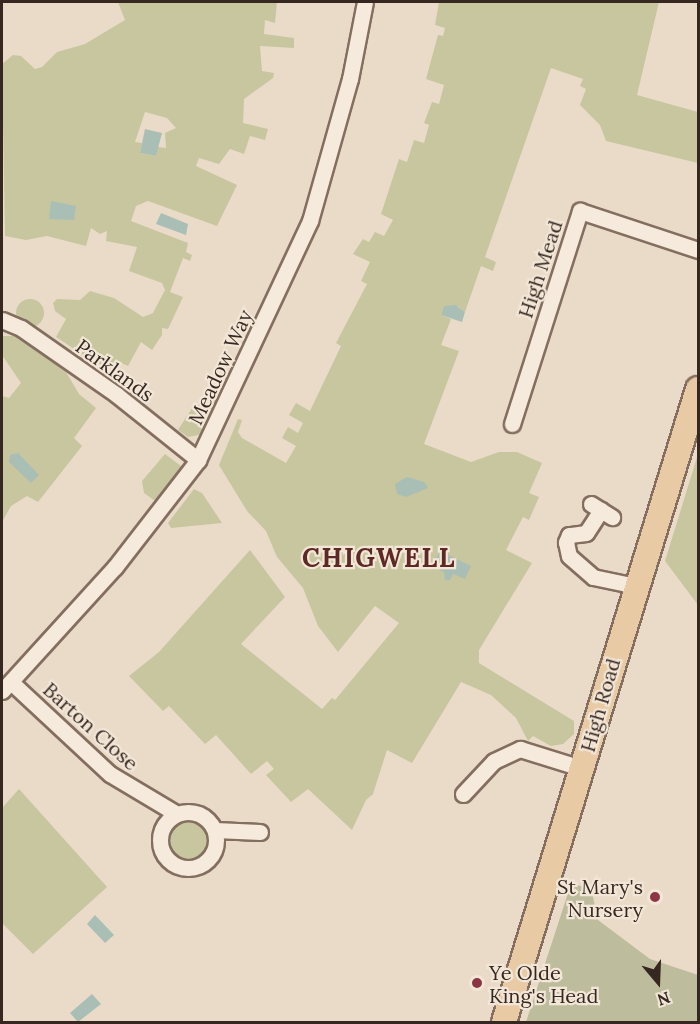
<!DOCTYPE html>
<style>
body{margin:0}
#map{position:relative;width:700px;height:1024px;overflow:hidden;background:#eadbc9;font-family:Lora,serif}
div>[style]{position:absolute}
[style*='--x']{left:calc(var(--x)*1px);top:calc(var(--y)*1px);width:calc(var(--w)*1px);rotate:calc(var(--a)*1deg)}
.green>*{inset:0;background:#c7c69e}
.round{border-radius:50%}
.cemetery>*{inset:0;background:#bdbc9c}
.water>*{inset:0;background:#a9beb5}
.roads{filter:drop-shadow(2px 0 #846e5f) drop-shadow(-2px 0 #846e5f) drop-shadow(0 2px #846e5f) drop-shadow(0 -2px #846e5f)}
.minor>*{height:15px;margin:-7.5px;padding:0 7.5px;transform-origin:7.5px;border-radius:7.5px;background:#f5eadb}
.minor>.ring{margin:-7.5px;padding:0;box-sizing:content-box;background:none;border:15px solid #f5eadb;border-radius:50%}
.primary>*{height:24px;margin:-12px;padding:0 12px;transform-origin:12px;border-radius:12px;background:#e8caa5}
.dots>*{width:16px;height:16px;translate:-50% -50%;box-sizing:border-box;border:3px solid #f2e6d7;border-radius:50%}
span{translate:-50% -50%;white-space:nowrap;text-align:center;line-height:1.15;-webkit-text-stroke:4.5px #f2e6d7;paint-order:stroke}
.street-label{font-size:20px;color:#362821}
.poi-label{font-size:20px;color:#362821}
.right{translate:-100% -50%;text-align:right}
.left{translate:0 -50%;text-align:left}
.district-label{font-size:26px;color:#5e2925;font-weight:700;letter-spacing:1.5px}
.frame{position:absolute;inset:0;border:3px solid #362821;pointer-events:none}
.north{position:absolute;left:628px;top:952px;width:60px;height:60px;-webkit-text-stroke:4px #f2e6d7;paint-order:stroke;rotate:161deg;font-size:16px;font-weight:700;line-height:24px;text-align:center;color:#362821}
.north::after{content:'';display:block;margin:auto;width:21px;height:27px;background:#362821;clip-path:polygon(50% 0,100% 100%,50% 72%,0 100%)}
</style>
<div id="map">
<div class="green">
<i style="clip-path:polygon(evenodd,118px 2px,277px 2px,275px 23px,265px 20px,264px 34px,294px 38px,294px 48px,260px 46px,262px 71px,274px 73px,273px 78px,244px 99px,243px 123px,268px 129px,265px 140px,250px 136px,244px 154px,230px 149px,219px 164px,199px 158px,196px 166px,237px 185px,217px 226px,148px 201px,136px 206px,131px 221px,188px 243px,186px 252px,192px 255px,190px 261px,183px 258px,170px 292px,183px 297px,168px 329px,162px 328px,162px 335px,152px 350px,141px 342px,128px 366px,121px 363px,117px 369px,104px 361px,102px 367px,56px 337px,66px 319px,55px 311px,53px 303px,57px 299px,80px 300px,90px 291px,114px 298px,143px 317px,153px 313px,165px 290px,162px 283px,129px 271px,137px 247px,106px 241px,107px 231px,100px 234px,91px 228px,86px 246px,47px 236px,26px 240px,5px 236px,2px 64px,13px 55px,21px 56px,35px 69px,42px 67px,57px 52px,85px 44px,125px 20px,118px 2px,145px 112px,167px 118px,176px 128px,165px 133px,166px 148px,158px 147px,156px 156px,140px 153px,142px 143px,135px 142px,145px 112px)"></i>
<i style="clip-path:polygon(439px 2px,659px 2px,637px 95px,698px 112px,698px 163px,606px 141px,600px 125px,580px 105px,586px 89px,580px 86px,583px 79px,551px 68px,485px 257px,496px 262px,493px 271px,481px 266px,465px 312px,458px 306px,444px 306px,441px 315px,451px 319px,441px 345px,459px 351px,424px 444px,471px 462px,499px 452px,517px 452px,542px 463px,529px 493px,539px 497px,529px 520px,523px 517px,506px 550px,532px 563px,479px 650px,479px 663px,574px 721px,574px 734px,563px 744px,551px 746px,533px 736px,528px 741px,516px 718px,491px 695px,461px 682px,412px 763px,387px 750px,373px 794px,366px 800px,352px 830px,308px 789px,291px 802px,266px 775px,274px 769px,267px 761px,251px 774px,216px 735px,205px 744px,169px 706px,163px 711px,129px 676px,159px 652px,250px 550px,285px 597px,241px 644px,322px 709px,332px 698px,335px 700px,399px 623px,375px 606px,338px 652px,318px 626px,303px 588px,277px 557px,266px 531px,247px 511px,219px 465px,238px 419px,242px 420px,238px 432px,242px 438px,286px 463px,296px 446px,282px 438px,288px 427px,298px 433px,303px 423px,289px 415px,296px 403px,310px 411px,341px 346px,336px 343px,367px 284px,361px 281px,370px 262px,353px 254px,363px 239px,369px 242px,375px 232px,384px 236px,393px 220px,381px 214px,399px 159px,407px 162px,414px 140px,424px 143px,429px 125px,424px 123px,432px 102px,439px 104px,444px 85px,426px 79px,438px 35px,443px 36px,445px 28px,435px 25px)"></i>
<i class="round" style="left:16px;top:299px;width:28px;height:28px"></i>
<i style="clip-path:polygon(2px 336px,14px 336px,27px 343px,66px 372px,79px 394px,96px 408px,74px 438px,82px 446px,38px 502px,27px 496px,11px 506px,2px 522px,2px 396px,9px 398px,21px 383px,2px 355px)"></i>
<i style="clip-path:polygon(218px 399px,203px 434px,188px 437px,178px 430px,194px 405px)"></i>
<i style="clip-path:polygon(165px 454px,181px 466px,183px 473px,158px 503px,144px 493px,142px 481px)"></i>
<i style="clip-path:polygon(698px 454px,698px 605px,665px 561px)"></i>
<i style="clip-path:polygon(194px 489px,202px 493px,222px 523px,171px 528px,168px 523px)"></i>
<i style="clip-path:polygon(19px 789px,107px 887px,33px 954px,2px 923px,2px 808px)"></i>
<i class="round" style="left:170px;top:821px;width:38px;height:38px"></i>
</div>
<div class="cemetery">
<i style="clip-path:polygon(571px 884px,591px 888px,598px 920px,650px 959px,698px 975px,698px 1022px,526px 1022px)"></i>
</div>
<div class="water">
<i style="clip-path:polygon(145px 129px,162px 133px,156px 156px,140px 153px)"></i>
<i style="clip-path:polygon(51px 201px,76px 206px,74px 220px,49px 219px)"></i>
<i style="clip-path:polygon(161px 213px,188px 224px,186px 235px,156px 224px)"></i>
<i style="clip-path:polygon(456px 305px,465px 312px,462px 322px,441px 315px,444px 306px)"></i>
<i style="clip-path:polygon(18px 453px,39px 475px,31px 483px,9px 462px,10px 455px)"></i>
<i style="clip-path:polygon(407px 477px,424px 482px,428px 488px,406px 497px,397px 494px,395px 484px)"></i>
<i style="clip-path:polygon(440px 551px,471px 566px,465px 579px,453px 574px,450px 580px,445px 580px,444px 572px,432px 567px)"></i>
<i style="clip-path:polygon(95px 915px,114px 935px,105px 943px,87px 924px)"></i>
<i style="clip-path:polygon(92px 994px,101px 1004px,78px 1022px,70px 1013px)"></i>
</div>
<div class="roads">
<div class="minor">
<i style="--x:2;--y:320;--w:21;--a:23"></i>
<i style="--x:21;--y:328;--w:117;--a:34.9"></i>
<i style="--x:117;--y:395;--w:104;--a:38.7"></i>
<i style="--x:512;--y:424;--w:224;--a:-72.3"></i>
<i style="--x:580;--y:211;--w:124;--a:18.3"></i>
<i style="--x:591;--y:504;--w:25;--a:32"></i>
<i style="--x:601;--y:510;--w:27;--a:123"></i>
<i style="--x:586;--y:533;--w:17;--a:173"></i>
<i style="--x:569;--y:535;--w:8;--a:113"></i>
<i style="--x:566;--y:542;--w:14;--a:78"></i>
<i style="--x:569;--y:556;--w:32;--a:41"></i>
<i style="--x:593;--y:577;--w:44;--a:11.8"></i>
<i style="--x:11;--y:682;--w:135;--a:42.9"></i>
<i style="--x:110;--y:774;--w:78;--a:30.8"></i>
<i style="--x:2;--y:691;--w:168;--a:-47.7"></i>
<i style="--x:115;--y:567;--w:135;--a:-52.2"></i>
<i style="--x:198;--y:460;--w:264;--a:-64.9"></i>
<i style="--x:310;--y:221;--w:148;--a:-74.3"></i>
<i style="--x:350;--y:79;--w:78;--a:-79"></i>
<i style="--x:463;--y:794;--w:45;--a:-46.8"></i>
<i style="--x:494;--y:761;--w:29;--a:-25"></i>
<i style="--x:520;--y:749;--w:64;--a:17.3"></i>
<i class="ring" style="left:160px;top:812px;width:41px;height:41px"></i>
<i style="--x:215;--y:830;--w:45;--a:2.5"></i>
</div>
<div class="primary">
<i style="--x:504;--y:1022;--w:662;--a:-72.96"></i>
</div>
</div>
<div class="dots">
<i style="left:655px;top:897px;background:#8c3643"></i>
<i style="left:477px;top:983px;background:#8c3643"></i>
</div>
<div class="street-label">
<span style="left:540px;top:269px;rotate:-72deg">High Mead</span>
<span style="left:220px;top:367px;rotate:-65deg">Meadow Way</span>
<span style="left:115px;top:370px;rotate:36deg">Parklands</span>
<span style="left:600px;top:705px;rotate:-74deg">High Road</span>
<span style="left:91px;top:726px;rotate:42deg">Barton Close</span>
</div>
<div class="poi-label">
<span class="right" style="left:643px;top:898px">St Mary's<br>Nursery</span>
<span class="left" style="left:489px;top:984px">Ye Olde<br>King's Head</span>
</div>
<div class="district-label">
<span style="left:379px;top:558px">CHIGWELL</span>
</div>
<div class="frame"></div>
<div class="north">N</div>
</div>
